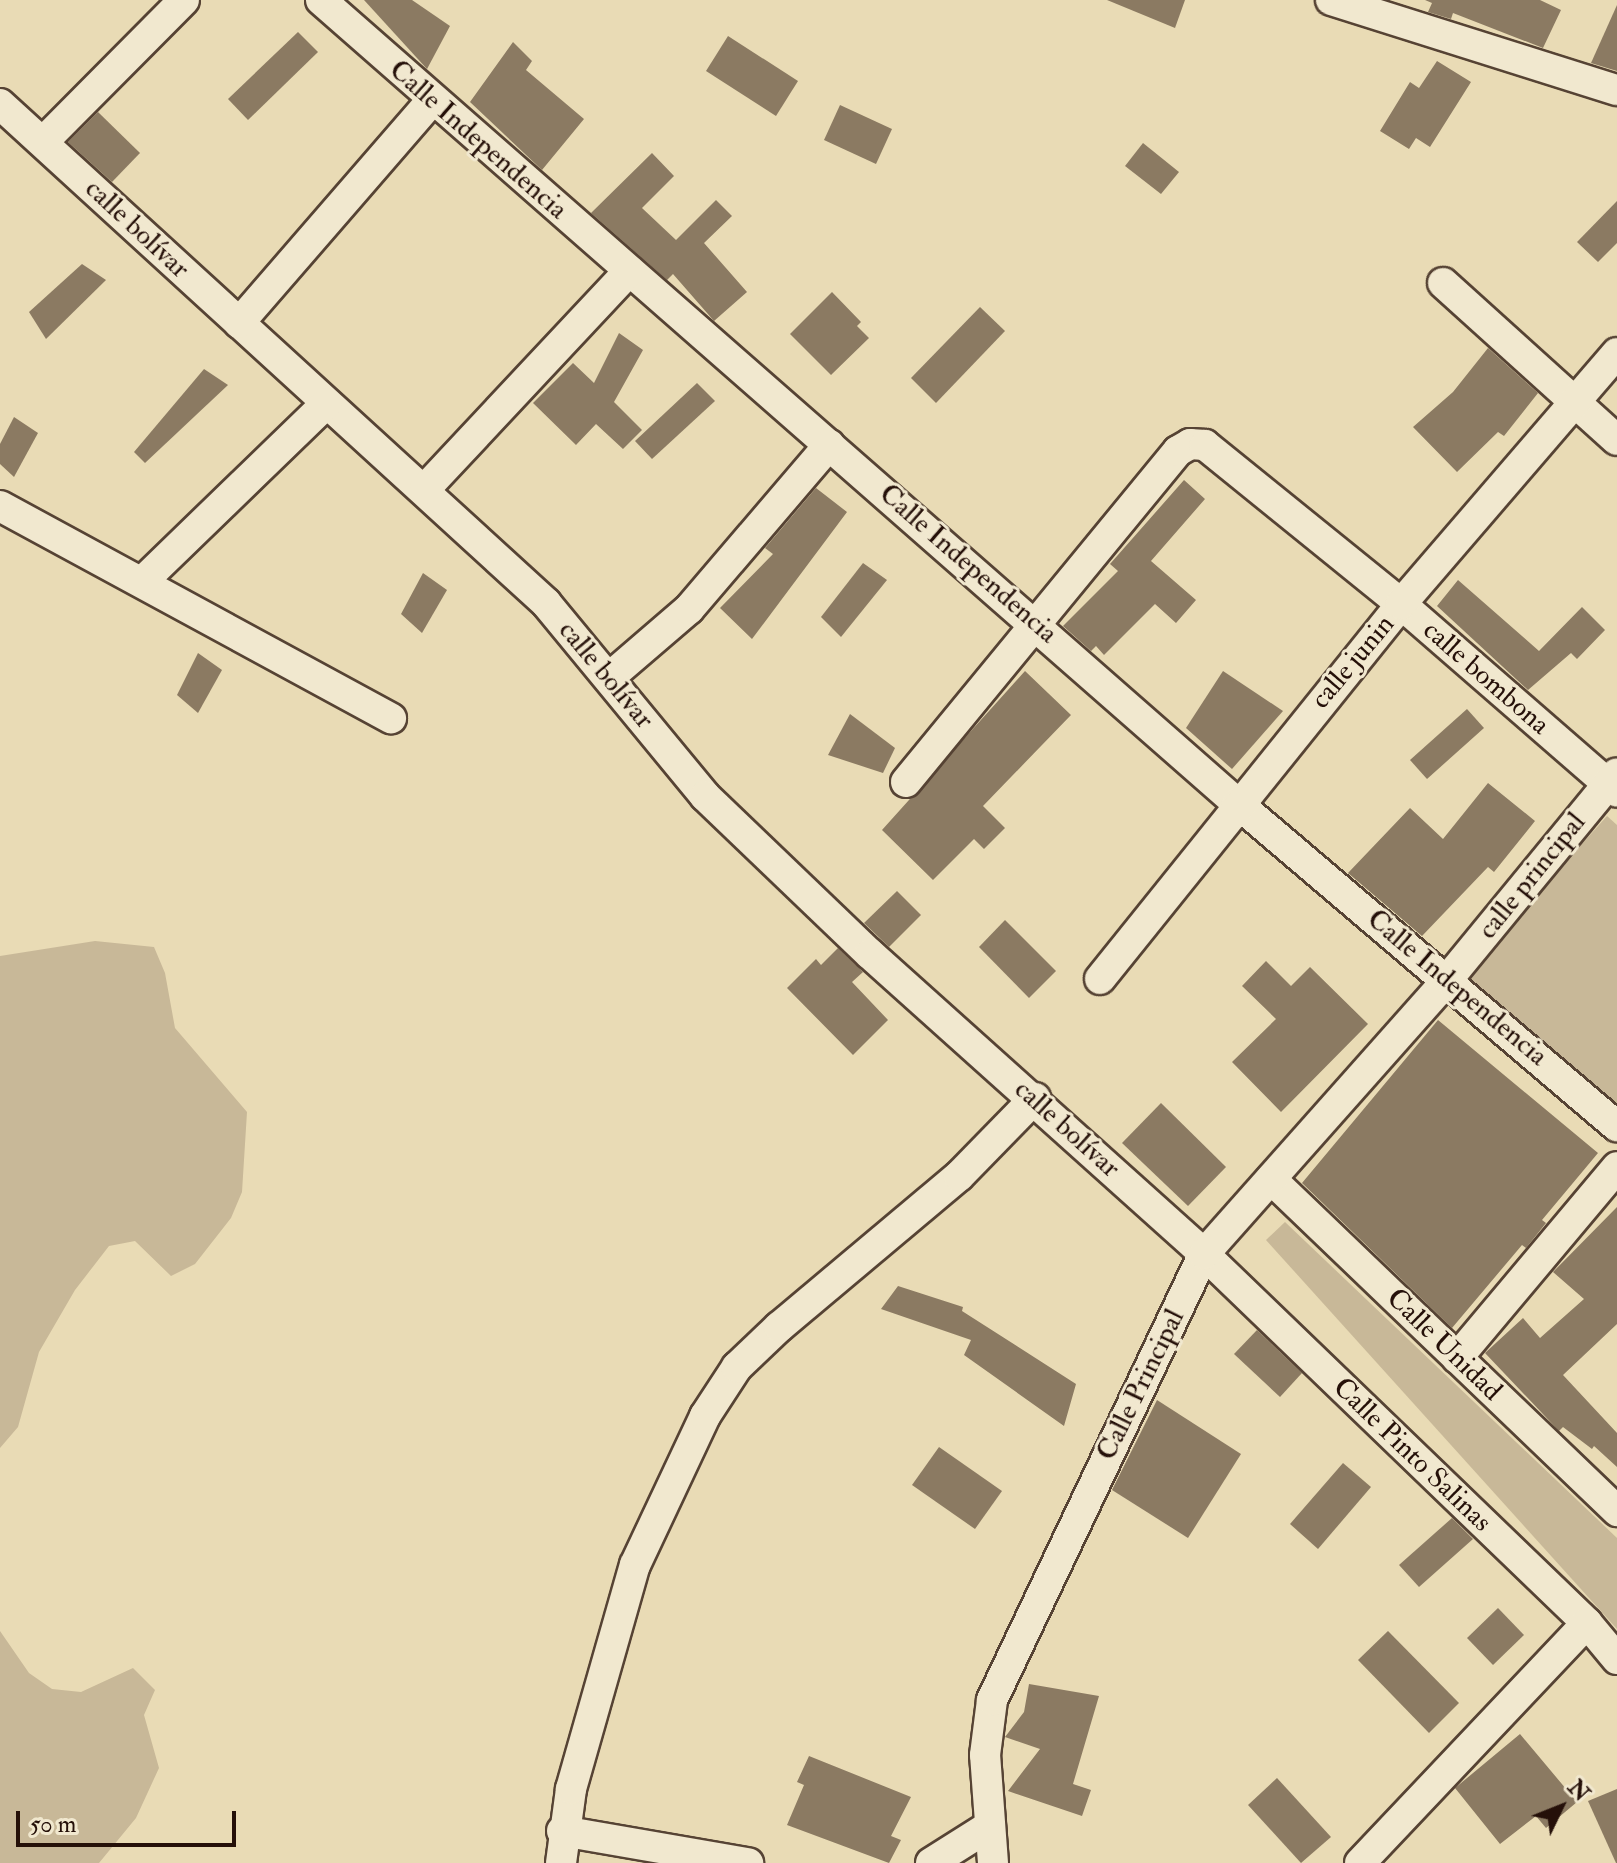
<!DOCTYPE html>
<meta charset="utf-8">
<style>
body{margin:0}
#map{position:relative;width:1617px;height:1863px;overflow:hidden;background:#e9dbb5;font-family:"IM FELL Double Pica",serif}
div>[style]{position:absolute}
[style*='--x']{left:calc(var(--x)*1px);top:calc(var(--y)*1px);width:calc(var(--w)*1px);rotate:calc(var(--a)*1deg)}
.green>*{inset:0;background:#c8b898}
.building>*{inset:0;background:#8b7a62}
.roads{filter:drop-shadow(2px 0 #564334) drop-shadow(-2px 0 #564334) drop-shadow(0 2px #564334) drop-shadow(0 -2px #564334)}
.street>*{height:30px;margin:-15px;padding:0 15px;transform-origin:15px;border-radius:15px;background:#f1e8cf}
span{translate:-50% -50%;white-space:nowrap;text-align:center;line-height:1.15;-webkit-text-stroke:6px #f1e8cf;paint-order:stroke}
.street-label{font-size:28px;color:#251009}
.north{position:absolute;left:1521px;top:1767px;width:80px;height:80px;-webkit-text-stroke:6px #f1e8cf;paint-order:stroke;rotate:47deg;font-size:22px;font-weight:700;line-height:32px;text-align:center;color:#251009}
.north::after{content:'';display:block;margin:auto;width:28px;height:36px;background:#251009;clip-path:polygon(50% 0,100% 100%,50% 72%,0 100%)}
.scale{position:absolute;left:16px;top:1811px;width:220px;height:36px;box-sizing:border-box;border:4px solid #251009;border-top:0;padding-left:10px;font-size:24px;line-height:28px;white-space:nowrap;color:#251009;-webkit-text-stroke:6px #f1e8cf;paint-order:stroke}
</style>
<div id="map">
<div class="green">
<i style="clip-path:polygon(1607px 816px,1617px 825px,1617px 1104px,1464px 976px)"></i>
<i style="clip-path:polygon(95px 941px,154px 947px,165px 973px,175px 1028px,247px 1112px,242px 1192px,231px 1218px,195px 1264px,171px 1276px,135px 1241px,109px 1246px,75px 1290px,39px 1352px,18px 1427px,0 1448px,0 956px)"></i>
<i style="clip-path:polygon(1285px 1222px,1617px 1538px,1617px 1629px,1266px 1240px)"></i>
<i style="clip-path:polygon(0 1631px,29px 1673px,52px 1689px,81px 1692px,133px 1668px,155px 1690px,144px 1715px,159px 1768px,136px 1818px,99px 1863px,0 1863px)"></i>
</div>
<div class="building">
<i style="clip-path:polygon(364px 0,412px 0,450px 26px,427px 69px)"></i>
<i style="clip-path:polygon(1107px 0,1185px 0,1175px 28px)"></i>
<i style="clip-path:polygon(1425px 0,1540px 0,1561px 10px,1543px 48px,1453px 13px,1451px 19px,1428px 12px,1432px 3px)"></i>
<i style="clip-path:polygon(1617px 5px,1617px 71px,1591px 63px)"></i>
<i style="clip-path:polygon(298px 32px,318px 52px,248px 120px,228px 99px)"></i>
<i style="clip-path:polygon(728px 36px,798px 81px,776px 116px,706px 71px)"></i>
<i style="clip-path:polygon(513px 42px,532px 61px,526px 70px,584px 119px,542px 170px,470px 102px)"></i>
<i style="clip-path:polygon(1437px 61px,1471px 82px,1430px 147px,1416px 138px,1409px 149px,1380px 131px,1410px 82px,1419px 88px)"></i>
<i style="clip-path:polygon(840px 105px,892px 129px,876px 164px,824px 140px)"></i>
<i style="clip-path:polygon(98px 112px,140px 153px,112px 182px,68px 142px)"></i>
<i style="clip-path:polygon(1143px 143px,1179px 172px,1161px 194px,1125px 166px)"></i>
<i style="clip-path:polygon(652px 153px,674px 176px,642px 208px,676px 240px,716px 200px,732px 216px,704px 243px,747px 292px,714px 321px,673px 274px,667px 280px,591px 213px)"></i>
<i style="clip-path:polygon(1617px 201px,1617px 243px,1598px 262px,1577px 242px)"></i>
<i style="clip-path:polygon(82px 264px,106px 280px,46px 339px,29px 312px)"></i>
<i style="clip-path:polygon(832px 292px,861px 322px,857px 326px,869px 338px,831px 375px,790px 334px)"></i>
<i style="clip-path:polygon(980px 307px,1005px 331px,936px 403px,911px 378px)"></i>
<i style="clip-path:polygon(619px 333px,643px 350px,614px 402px,642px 430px,623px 449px,596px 424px,576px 445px,533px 403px,573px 363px,594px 383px)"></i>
<i style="clip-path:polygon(1488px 348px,1538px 393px,1504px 436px,1498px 432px,1457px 472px,1413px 427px,1453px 392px)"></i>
<i style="clip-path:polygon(204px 369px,228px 385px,145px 463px,134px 452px)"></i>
<i style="clip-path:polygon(697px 383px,715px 401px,652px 459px,635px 441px)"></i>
<i style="clip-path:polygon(14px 417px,38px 433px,14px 477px,0 464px,0 444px)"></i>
<i style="clip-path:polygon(1184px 480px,1205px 499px,1151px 561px,1196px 600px,1176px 623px,1155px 604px,1104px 655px,1096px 646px,1091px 651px,1063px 626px,1118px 571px,1110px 564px)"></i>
<i style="clip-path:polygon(816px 488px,847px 512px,752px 639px,720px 608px,773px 554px,765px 548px)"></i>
<i style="clip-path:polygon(863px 563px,887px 580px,841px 637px,821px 617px)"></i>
<i style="clip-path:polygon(423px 573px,447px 590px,422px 633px,401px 614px)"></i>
<i style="clip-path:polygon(1458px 580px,1539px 651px,1582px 607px,1605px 630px,1577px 659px,1571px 653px,1528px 690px,1437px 606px)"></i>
<i style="clip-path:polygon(198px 653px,222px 670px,198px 713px,177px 695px)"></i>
<i style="clip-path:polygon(1025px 671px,1071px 715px,983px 806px,1005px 828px,984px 849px,974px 839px,933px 880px,882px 830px)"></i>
<i style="clip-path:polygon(1223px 671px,1283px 711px,1232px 769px,1186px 728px)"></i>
<i style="clip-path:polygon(1467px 709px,1484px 728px,1427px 779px,1410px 760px)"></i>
<i style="clip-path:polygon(850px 714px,895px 748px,883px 773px,828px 755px)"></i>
<i style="clip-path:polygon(1488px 783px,1535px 821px,1494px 872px,1488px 867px,1422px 936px,1348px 873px,1410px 808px,1443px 839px)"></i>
<i style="clip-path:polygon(897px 891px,921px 915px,889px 947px,864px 923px)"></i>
<i style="clip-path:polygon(1005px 920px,1056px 971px,1029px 998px,979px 947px)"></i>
<i style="clip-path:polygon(838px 948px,863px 972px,852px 982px,888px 1020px,853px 1055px,787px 988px,816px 959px,821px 965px)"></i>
<i style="clip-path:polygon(1266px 961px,1291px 986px,1310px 967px,1368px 1024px,1281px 1112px,1232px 1062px,1276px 1019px,1242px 986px)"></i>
<i style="clip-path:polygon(1438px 1020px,1598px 1153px,1542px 1220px,1546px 1223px,1526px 1248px,1522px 1245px,1452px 1328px,1302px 1183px)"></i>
<i style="clip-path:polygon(1161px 1103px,1226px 1167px,1188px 1206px,1122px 1143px)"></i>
<i style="clip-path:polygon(1617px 1207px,1617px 1324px,1563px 1375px,1617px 1433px,1617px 1467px,1594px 1446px,1592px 1449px,1563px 1427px,1559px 1431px,1485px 1353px,1523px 1318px,1540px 1338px,1584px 1299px,1553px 1272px)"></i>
<i style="clip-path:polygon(898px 1286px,963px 1307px,962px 1311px,1076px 1384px,1064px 1426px,964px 1355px,971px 1340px,881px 1309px)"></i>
<i style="clip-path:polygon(1257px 1330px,1302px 1373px,1280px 1397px,1234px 1354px)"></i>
<i style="clip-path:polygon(1157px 1400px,1241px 1454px,1188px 1538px,1112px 1490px)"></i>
<i style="clip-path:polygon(939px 1447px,1002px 1491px,975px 1529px,912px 1485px)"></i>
<i style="clip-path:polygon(1343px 1463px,1371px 1487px,1318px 1549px,1290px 1524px)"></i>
<i style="clip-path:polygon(1452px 1518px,1473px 1539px,1419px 1587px,1399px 1565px)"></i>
<i style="clip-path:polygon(1498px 1608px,1524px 1635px,1493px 1665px,1467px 1638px)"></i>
<i style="clip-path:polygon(1388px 1631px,1459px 1703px,1429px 1733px,1358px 1660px)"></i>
<i style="clip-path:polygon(1029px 1684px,1099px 1696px,1073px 1784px,1091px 1790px,1082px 1816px,1008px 1791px,1040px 1749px,1005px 1737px,1024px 1712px)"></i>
<i style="clip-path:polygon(1520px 1734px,1577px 1802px,1546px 1828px,1536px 1816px,1500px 1844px,1455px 1788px)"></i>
<i style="clip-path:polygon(809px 1756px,911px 1797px,891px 1836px,901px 1840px,889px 1863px,787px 1825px,804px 1785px,797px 1782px)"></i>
<i style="clip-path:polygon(1277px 1778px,1331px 1837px,1301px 1863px,1248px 1805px)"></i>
<i style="clip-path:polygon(1617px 1789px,1617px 1863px,1616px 1863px,1588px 1801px)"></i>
</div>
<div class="roads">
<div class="street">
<i style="--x:321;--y:0;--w:1218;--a:41.24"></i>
<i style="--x:1237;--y:803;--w:499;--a:40.4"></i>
<i style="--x:1331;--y:0;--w:300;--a:17.5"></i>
<i style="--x:0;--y:104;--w:740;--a:42.42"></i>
<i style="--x:546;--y:603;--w:250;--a:50.5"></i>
<i style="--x:705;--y:796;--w:228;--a:43.8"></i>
<i style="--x:870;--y:954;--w:449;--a:41.9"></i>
<i style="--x:1204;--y:1254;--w:532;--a:43.93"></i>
<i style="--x:1587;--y:1623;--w:47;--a:50.2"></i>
<i style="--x:43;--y:142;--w:200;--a:-45.2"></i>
<i style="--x:1443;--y:283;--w:234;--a:42.1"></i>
<i style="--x:239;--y:323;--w:294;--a:-49.1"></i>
<i style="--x:425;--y:489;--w:299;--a:-46.9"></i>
<i style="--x:0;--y:506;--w:445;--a:28.5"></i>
<i style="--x:142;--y:582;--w:257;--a:-44.1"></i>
<i style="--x:611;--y:676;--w:103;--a:-40.7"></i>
<i style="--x:689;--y:609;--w:216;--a:-49.5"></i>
<i style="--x:906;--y:782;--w:428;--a:-50.6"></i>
<i style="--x:1178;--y:451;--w:14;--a:-30"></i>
<i style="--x:1190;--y:444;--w:15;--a:4"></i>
<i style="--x:1205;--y:445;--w:252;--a:39"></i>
<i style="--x:1401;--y:604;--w:286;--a:41"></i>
<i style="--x:1100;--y:979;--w:481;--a:-51.2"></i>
<i style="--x:1401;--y:604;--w:331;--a:-49.3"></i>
<i style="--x:1271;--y:1179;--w:480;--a:43.8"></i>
<i style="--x:1457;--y:1358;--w:249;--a:-50"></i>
<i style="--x:562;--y:1831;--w:189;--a:9.8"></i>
<i style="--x:561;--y:1863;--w:75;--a:-82.3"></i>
<i style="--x:571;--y:1789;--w:233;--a:-74.1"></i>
<i style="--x:635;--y:1565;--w:165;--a:-64.8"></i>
<i style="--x:705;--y:1416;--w:59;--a:-56.9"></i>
<i style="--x:737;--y:1367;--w:58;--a:-43.6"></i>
<i style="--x:779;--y:1327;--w:235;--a:-40"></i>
<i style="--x:959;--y:1176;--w:109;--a:-45.7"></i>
<i style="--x:931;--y:1863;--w:67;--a:-32.3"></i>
<i style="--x:993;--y:1863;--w:108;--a:-94.2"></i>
<i style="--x:985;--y:1755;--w:55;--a:-82.7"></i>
<i style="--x:992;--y:1700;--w:494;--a:-64.6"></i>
<i style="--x:1204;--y:1254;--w:368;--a:-48.4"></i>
<i style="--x:1448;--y:979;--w:266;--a:-50.6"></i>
<i style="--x:1360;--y:1863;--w:330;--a:-46.6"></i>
</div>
</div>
<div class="street-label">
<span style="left:478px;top:140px;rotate:41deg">Calle Independencia</span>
<span style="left:137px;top:229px;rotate:43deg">calle bolívar</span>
<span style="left:968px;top:564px;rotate:41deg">Calle Independencia</span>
<span style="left:1353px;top:662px;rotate:-50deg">calle junin</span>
<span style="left:606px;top:675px;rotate:50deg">calle bolívar</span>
<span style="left:1486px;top:678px;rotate:41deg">calle bombona</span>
<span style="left:1532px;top:876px;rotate:-51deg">calle principal</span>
<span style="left:1457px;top:988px;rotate:40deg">Calle Independencia</span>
<span style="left:1067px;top:1129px;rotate:42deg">calle bolívar</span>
<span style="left:1444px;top:1345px;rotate:44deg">Calle Unidad</span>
<span style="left:1141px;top:1385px;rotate:-64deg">Calle Principal</span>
<span style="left:1412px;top:1455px;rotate:44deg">Calle Pinto Salinas</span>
</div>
<div class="north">N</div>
<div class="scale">50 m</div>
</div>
